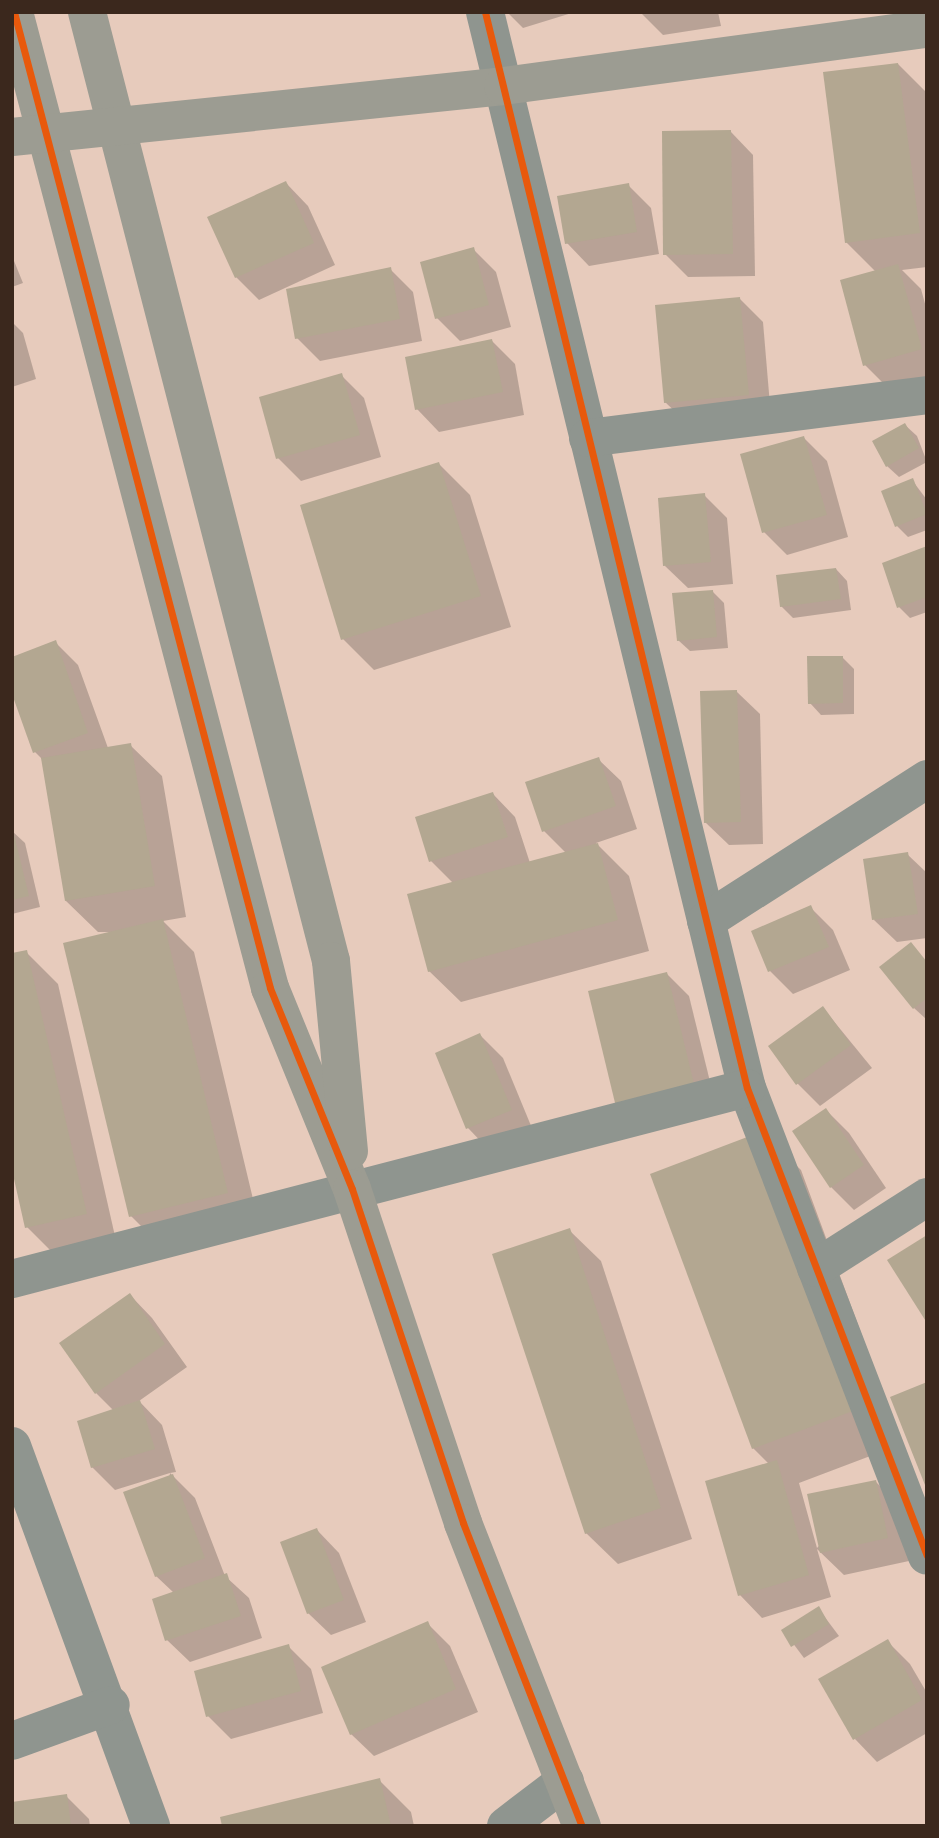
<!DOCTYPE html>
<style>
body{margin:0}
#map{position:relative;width:939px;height:1838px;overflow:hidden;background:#e7cbbc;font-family:"DejaVu Sans",sans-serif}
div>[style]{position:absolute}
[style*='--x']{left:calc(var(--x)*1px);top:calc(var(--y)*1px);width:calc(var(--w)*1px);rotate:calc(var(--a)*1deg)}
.shadow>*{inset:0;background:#0003}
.building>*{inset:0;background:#b3a791}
.street>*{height:38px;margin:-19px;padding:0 19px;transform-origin:19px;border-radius:19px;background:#8f958f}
.secondary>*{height:38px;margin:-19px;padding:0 19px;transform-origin:19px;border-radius:19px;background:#9c9c92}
.cycleway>*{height:7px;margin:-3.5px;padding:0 3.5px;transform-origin:3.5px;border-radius:3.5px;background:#e8590c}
span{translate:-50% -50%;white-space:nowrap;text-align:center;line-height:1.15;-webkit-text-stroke:6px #fbf0eb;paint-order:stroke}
.frame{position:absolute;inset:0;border:14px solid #3b281d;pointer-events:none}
</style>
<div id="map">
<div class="shadow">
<i style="clip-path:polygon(507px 12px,575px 12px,523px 28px)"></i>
<i style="clip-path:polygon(640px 12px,718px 12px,721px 26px,663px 35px)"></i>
<i style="clip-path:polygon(898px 64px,927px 93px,927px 267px,902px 270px,921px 289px,927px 311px,927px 377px,888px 388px,865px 365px,876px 272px,846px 242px)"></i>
<i style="clip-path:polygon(731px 132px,753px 155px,755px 276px,688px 277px,665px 254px)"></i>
<i style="clip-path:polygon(286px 183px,308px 206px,335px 265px,259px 300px,236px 277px)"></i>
<i style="clip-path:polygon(628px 185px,651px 208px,659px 254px,589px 266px,567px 243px)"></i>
<i style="clip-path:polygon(473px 249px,496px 272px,511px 327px,460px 341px,437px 318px)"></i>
<i style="clip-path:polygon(12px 256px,23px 283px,12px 287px)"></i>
<i style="clip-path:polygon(390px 269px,413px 292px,422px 341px,320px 361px,297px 338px)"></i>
<i style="clip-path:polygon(740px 299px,763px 322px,771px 417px,688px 424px,665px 402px)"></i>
<i style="clip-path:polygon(12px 322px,23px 333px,36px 379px,12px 387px)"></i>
<i style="clip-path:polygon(492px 341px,515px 364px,524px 415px,439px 432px,417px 409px)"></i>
<i style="clip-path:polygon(341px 375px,364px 398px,381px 457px,301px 481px,278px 458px)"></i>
<i style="clip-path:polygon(905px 425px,917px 436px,927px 462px,899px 477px,887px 466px)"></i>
<i style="clip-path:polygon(804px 438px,827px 461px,848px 537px,787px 555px,764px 532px)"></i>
<i style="clip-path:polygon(439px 464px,470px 495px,511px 627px,374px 670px,343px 639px)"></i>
<i style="clip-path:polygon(912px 480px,927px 500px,927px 530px,908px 537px,897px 526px)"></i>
<i style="clip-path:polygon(704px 495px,727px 518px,733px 584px,688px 588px,665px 566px)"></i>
<i style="clip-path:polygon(927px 548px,927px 612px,910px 618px,899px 607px)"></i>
<i style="clip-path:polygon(836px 569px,847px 581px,851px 610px,793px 618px,781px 606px)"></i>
<i style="clip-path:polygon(712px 591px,724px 603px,728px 648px,690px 651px,678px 640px)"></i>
<i style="clip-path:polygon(55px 642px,78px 665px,108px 748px,130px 745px,162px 776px,186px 917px,163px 921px,194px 952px,259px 1224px,162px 1247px,131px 1216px,115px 932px,98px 932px,66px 901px,43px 760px,35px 752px)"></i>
<i style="clip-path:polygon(842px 657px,854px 669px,854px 714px,821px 715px,810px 703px)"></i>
<i style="clip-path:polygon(737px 692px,760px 714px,763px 844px,729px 845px,706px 823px)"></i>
<i style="clip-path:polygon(598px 759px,621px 781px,637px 829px,596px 843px,629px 876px,649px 951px,461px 1002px,429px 971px,453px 883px,431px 861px,493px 794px,515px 817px,530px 863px,566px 853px,544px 831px)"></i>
<i style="clip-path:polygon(12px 831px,25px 843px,40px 907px,12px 914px)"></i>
<i style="clip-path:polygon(907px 854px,927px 873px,927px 938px,897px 942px,874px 920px)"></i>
<i style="clip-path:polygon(810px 907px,833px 930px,850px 970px,793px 994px,770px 971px)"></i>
<i style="clip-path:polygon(26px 952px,58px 984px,117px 1245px,59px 1259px,27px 1227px)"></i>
<i style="clip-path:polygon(927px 962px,927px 1018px,926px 1019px,914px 1008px)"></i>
<i style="clip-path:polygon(666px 973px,689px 996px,717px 1110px,641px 1129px)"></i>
<i style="clip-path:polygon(823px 1008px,872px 1068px,820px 1106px,797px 1083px)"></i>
<i style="clip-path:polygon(480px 1035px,503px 1058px,534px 1133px,490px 1151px,468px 1128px)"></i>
<i style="clip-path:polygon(826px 1110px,849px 1133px,886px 1188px,854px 1210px,831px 1187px,794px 1132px)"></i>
<i style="clip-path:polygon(763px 1133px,801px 1170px,902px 1444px,799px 1483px,817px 1548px,876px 1482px,899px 1505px,909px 1561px,844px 1575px,817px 1549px,831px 1597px,762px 1618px,740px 1595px,769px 1464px,753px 1448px)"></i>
<i style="clip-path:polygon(569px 1230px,601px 1261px,692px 1539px,618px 1564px,586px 1533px)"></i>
<i style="clip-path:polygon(130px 1295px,152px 1318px,187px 1367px,139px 1401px,162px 1425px,176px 1472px,170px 1473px,195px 1498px,225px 1576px,249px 1598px,262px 1638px,190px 1662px,167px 1640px,174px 1593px,156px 1576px,170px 1473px,115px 1490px,92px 1467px,114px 1411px,96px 1393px)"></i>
<i style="clip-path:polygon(317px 1530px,339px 1553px,366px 1622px,331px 1635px,308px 1613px)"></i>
<i style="clip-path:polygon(818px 1608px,839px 1636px,804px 1658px,783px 1630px)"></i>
<i style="clip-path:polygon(427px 1623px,450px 1646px,478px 1712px,374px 1756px,351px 1734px)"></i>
<i style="clip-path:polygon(887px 1641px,910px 1664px,927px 1693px,927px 1733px,877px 1762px,855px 1739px)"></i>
<i style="clip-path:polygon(288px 1646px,311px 1669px,323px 1713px,231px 1739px,208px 1716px,196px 1672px)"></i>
<i style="clip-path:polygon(379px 1780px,411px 1812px,414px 1826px,224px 1826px)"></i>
<i style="clip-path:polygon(66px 1796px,89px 1819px,90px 1826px,12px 1826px)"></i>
</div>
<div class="building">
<i style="clip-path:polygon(898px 63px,920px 233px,845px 243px,823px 72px)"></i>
<i style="clip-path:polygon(731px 130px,733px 254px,663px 255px,662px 131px)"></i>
<i style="clip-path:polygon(286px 181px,314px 243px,235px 278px,207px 217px)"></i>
<i style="clip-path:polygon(629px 183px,637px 232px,565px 244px,557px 196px)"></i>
<i style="clip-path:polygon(474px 247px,489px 305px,435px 319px,420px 262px)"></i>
<i style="clip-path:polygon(898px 264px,922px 349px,863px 366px,840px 280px)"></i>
<i style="clip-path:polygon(391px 267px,400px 319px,295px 339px,286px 289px)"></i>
<i style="clip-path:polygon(740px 297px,749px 395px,664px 403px,655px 305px)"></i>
<i style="clip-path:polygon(492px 339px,503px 392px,415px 410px,405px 357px)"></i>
<i style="clip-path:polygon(342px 373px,360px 435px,276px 459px,259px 397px)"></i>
<i style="clip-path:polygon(905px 423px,919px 448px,886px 467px,872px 441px)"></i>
<i style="clip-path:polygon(804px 436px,827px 515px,762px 533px,740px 454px)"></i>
<i style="clip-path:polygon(439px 462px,481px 596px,341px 640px,300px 505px)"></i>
<i style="clip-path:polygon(913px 478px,927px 514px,895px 527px,881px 491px)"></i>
<i style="clip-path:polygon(705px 493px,711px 562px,663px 566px,658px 498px)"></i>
<i style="clip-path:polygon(927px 546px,927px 597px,897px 608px,882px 563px)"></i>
<i style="clip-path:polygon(836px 568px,841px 599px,780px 607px,776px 575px)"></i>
<i style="clip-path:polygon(713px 590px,717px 637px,677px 641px,672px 593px)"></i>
<i style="clip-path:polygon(56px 640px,88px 733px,33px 753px,12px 694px,12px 657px)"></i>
<i style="clip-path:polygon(807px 656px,843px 656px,843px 703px,808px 704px)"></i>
<i style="clip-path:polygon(737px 690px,741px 822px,704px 823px,700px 691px)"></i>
<i style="clip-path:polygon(131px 743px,155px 886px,65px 901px,41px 758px)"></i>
<i style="clip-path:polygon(599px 757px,616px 806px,542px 832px,525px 782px)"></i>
<i style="clip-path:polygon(493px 792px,508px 837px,429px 862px,415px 817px)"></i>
<i style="clip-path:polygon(12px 826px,29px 896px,12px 900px)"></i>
<i style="clip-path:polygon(598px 843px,618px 920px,428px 972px,407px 894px)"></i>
<i style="clip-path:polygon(908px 852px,918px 914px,872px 920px,863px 859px)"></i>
<i style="clip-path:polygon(811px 905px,829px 947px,768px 972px,751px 931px)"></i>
<i style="clip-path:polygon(163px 919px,228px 1193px,129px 1217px,63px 943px)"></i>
<i style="clip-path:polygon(911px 942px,927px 962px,927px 998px,913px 1009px,879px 967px)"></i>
<i style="clip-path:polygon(27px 950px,87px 1214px,25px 1228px,12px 1170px,12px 953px)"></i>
<i style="clip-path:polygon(667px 972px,695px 1088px,616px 1107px,588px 991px)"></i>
<i style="clip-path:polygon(823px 1006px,851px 1045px,796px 1085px,768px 1046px)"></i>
<i style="clip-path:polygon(480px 1033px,512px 1110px,466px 1129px,435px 1053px)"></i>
<i style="clip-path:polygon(826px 1108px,864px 1165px,830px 1188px,792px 1131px)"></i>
<i style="clip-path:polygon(763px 1131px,866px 1406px,752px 1449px,650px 1174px)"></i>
<i style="clip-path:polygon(570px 1228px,661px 1508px,585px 1534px,492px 1254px)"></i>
<i style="clip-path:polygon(927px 1235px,927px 1323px,887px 1260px)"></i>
<i style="clip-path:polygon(130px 1293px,165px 1344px,95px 1394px,59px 1343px)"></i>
<i style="clip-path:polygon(927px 1382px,927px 1490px,890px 1397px)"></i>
<i style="clip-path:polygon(140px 1400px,155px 1449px,91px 1468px,77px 1421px)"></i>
<i style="clip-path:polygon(777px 1460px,809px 1575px,738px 1596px,705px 1481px)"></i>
<i style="clip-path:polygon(173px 1474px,205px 1558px,155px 1577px,123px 1492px)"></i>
<i style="clip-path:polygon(876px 1480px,888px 1538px,820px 1553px,807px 1494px)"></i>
<i style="clip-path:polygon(317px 1528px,344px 1600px,307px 1614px,280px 1542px)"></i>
<i style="clip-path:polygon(227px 1573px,241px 1616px,165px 1641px,152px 1599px)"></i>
<i style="clip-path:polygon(819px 1606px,829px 1624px,791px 1647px,781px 1630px)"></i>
<i style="clip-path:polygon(428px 1621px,456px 1689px,350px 1735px,321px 1667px)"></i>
<i style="clip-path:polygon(888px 1639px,922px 1700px,853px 1740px,818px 1679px)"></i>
<i style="clip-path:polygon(289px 1644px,301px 1691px,206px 1717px,194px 1671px)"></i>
<i style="clip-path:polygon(380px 1778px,391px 1826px,222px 1826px,220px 1817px)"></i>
<i style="clip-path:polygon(67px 1794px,71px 1826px,12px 1826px,12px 1802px)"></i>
</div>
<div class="street">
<i style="--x:485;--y:12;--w:1107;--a:76.32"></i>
<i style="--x:747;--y:1088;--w:501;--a:68.96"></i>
<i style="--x:588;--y:438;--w:342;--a:-7.2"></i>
<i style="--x:706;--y:921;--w:263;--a:-32.7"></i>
<i style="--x:816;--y:1268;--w:132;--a:-32.6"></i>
<i style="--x:12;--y:1279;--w:759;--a:-14.57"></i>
<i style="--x:12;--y:1446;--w:405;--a:69.9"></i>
<i style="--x:12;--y:1741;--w:105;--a:-20"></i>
<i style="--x:506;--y:1826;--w:74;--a:-37.3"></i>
</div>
<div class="secondary">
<i style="--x:14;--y:12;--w:1009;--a:75.3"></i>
<i style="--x:270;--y:988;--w:217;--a:67.8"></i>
<i style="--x:352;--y:1189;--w:352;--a:71.6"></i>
<i style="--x:463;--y:1523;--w:326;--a:68.6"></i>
<i style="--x:87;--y:12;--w:980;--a:75.58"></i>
<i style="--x:331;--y:961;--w:191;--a:84.6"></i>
<i style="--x:12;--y:137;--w:494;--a:-5.9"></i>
<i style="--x:503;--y:86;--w:428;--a:-7.7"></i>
</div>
<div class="cycleway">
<i style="--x:14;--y:12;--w:1009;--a:75.3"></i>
<i style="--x:270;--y:988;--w:217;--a:67.8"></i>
<i style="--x:352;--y:1189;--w:352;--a:71.6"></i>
<i style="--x:463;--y:1523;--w:326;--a:68.6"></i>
<i style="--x:485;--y:12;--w:1107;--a:76.32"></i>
<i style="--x:747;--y:1088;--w:501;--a:68.96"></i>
</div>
<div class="frame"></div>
</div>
